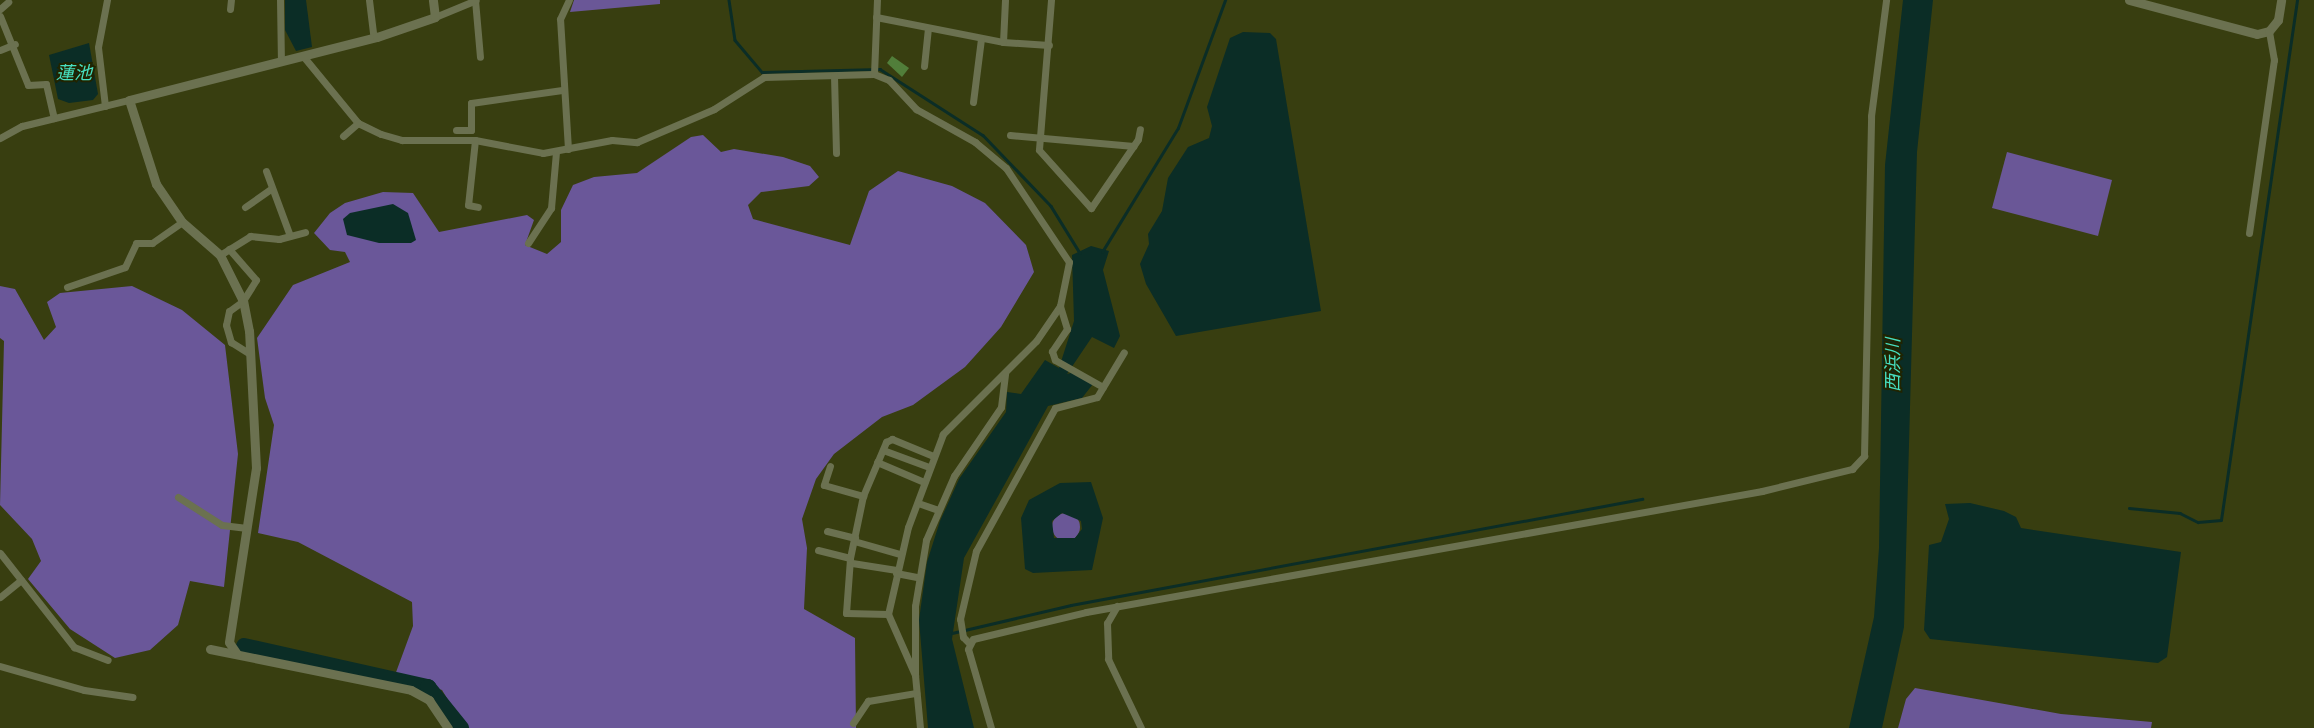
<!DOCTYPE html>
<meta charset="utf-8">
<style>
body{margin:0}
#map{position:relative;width:2314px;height:728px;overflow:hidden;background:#383e10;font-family:"Noto Sans","Noto Sans JP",sans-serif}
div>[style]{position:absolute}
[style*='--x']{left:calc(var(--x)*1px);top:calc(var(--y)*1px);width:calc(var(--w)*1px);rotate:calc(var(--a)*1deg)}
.green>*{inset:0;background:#6a5797}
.round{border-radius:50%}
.forest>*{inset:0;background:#6a5799}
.water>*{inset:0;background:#0b2d26}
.stream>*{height:2.5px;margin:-1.25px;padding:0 1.25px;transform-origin:1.25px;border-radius:1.25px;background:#0b2d26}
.river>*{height:16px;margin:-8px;padding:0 8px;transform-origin:8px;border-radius:8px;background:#0b2d26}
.building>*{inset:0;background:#517e3a}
.minor>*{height:7px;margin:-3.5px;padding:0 3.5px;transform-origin:3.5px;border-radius:3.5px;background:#6b7150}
.tertiary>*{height:9px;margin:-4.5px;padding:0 4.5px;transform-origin:4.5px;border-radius:4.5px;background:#6b7150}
span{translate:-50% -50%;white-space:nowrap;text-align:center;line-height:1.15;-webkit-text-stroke:4px #202401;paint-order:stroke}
.water-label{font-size:18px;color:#47e0c1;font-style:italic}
</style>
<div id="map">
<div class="green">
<i style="clip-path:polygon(574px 0,660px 0,660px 4px,570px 12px)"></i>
<i style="clip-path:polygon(2007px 152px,2112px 180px,2098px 236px,1992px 208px)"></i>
<i class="round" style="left:1052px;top:513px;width:28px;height:28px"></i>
<i style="clip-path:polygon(1915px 688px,2061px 714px,2152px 722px,2151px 728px,1898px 728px,1906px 699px)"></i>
</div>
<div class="forest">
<i style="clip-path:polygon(703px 135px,721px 152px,734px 149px,783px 157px,810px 166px,819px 177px,809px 186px,761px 192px,748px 205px,753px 219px,850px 245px,869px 191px,898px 171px,952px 186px,985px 203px,1026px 245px,1034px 272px,1001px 327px,965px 367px,913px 405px,882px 417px,834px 454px,816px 479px,802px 519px,807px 548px,804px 609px,855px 638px,856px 728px,465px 728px,442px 690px,395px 675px,413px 626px,412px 602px,298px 542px,258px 533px,274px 425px,265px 398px,257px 338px,293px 285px,350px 262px,345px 252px,330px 250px,314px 233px,330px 213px,345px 203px,383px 192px,413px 193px,439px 232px,527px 215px,534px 220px,525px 245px,547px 254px,561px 242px,561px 210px,573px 185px,594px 177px,637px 173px,691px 137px)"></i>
<i style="clip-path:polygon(0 286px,15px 289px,44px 340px,56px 327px,47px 302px,60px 293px,132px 286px,182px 310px,225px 345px,238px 454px,224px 587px,190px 581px,178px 625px,150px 650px,115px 658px,70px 629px,28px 579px,41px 561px,32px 539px,0 505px,4px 341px,0 338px)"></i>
</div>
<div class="water">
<i style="clip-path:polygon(285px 0,306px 0,312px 47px,296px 51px,285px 30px)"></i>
<i style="clip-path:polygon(1903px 0,1933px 0,1917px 152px,1904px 627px,1882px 728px,1849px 728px,1874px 617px,1879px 548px,1885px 165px)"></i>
<i style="clip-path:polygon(1243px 32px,1270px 33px,1276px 39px,1321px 311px,1176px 336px,1146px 284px,1140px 264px,1149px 244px,1148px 234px,1162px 211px,1168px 178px,1188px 147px,1209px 138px,1212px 126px,1207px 107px,1230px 38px)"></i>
<i style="clip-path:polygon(89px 43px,98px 94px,93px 100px,69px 103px,58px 99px,49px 55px)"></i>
<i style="clip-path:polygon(393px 204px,408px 213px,416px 240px,411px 243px,379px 243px,347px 235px,343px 219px,350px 213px)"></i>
<i style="clip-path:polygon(1091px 246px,1109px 251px,1103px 270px,1120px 336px,1114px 348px,1092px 337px,1067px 374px,1075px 372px,1093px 384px,1082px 398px,1048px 406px,964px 558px,952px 639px,974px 728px,928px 728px,919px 620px,927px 562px,940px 521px,959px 479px,1006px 412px,1007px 392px,1021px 394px,1045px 360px,1059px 368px,1074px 321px,1072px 255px)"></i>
<i style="clip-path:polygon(evenodd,1091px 482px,1103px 518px,1092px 570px,1033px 573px,1025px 569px,1021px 518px,1029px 500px,1060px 483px,1091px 482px,1062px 513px,1081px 521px,1082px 529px,1075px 538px,1054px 538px,1052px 521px,1062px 513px)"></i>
<i style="clip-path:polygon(1970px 503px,2004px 511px,2016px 517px,2021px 528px,2181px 552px,2167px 657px,2158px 663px,1930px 639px,1924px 630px,1929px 545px,1941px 542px,1949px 519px,1945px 504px)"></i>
</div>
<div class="stream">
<i style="--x:729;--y:0;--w:40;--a:81.5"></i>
<i style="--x:735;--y:40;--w:42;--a:49.8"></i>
<i style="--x:762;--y:72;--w:118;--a:-1.5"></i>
<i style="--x:880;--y:69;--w:122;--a:32.7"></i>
<i style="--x:983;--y:135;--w:98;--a:46.2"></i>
<i style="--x:1051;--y:206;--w:55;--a:58.3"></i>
<i style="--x:1102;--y:252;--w:145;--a:-58.5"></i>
<i style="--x:1178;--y:128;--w:136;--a:-69.8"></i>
<i style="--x:2129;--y:508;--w:51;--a:5.6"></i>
<i style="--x:2180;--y:513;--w:20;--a:27"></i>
<i style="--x:2198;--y:522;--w:23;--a:-5"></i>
<i style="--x:2221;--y:520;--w:526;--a:-81.68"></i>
<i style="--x:952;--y:633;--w:122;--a:-13.2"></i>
<i style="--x:1071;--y:605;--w:581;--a:-10.52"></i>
</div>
<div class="river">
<i style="--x:244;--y:646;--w:189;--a:12.6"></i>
<i style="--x:428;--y:687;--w:53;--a:51.2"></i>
</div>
<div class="building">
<i style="clip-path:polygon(892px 56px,909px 68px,902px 77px,887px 63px)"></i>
</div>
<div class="minor">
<i style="--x:280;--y:0;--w:61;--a:89.1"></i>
<i style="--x:369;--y:0;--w:38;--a:83"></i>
<i style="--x:475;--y:0;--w:57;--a:85"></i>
<i style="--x:1005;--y:0;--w:42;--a:92.7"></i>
<i style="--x:1003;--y:42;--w:46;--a:3.7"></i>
<i style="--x:1051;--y:0;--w:150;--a:94.6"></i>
<i style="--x:1039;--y:150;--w:78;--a:48.1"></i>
<i style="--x:1091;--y:208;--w:83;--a:-55.7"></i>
<i style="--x:1138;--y:139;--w:10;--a:-79"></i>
<i style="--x:0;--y:9;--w:11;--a:-41"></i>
<i style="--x:230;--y:9;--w:9;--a:-84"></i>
<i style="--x:0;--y:16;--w:74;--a:67.9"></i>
<i style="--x:28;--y:85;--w:18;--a:-3"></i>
<i style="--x:46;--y:84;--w:35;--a:77"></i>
<i style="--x:435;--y:17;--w:44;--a:-22.5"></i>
<i style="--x:876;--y:17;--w:129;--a:11.1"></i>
<i style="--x:0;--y:50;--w:16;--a:-22"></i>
<i style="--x:303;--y:56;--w:87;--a:50.6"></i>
<i style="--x:358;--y:123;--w:25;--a:26"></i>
<i style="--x:381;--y:134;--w:22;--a:16"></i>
<i style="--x:402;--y:140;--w:73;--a:0"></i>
<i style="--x:475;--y:140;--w:69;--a:10.8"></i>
<i style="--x:543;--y:153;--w:70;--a:-10.7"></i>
<i style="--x:612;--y:140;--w:25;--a:5"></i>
<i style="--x:637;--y:142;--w:84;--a:-23.2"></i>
<i style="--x:714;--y:109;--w:59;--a:-32.6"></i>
<i style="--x:764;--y:77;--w:110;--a:-1.6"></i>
<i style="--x:874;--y:74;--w:16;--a:22"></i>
<i style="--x:889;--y:80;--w:40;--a:47"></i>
<i style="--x:916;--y:109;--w:68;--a:29.2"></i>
<i style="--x:975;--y:142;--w:40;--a:40"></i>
<i style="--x:1006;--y:168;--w:113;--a:56.2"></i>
<i style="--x:1069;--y:262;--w:45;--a:101.6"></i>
<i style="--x:1060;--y:306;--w:42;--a:124.4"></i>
<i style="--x:1036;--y:341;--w:132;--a:135"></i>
<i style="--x:943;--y:434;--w:99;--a:110.6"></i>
<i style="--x:908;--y:527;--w:89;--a:102.9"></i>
<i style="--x:888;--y:614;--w:67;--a:66.1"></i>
<i style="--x:915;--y:675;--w:53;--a:84.6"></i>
<i style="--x:924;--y:66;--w:36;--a:-84"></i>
<i style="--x:874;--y:74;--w:74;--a:-87.7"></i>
<i style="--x:834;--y:76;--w:77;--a:88.5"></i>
<i style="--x:973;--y:102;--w:64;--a:-82.8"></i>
<i style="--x:105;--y:106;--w:59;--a:-96.8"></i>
<i style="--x:98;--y:47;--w:48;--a:-79.2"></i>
<i style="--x:456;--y:130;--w:15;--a:0"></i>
<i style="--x:471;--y:130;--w:27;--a:-90"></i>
<i style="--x:471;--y:103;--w:92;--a:-8.1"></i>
<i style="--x:1010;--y:135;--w:124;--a:5.1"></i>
<i style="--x:343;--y:136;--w:20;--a:-41"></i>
<i style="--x:0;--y:138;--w:25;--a:-29"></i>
<i style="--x:22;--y:126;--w:110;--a:-13.7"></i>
<i style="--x:475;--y:140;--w:65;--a:96.1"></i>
<i style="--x:468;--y:205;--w:10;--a:11"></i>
<i style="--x:568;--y:149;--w:130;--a:-93.5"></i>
<i style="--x:560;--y:19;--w:21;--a:-65"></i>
<i style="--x:266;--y:171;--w:69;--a:69.7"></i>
<i style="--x:245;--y:207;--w:32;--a:-35"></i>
<i style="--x:2249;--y:233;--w:175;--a:-81.8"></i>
<i style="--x:2274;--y:60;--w:29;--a:-100"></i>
<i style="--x:528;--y:243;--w:42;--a:-56.7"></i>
<i style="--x:551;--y:208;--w:56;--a:-84.9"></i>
<i style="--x:229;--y:249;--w:41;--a:48.9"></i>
<i style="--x:256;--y:280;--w:25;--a:122"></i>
<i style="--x:243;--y:301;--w:17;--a:144"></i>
<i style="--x:229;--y:311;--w:14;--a:102"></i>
<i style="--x:226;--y:325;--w:18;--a:74"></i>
<i style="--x:231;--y:342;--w:22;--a:32"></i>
<i style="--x:220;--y:255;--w:36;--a:-32"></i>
<i style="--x:250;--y:236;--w:29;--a:6"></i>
<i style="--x:279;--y:239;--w:27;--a:-15"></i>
<i style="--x:67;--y:287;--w:61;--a:-19"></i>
<i style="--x:125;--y:267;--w:26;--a:-65"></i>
<i style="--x:136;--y:243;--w:16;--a:0"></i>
<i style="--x:152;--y:243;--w:37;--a:-35"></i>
<i style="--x:1060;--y:306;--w:24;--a:73"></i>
<i style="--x:1067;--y:329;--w:27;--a:124"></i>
<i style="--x:1052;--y:351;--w:9;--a:72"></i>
<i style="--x:1055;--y:360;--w:55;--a:29.4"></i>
<i style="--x:883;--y:450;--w:49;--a:20.3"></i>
<i style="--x:877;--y:462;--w:51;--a:23.1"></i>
<i style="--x:830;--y:466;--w:20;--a:108"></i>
<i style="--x:824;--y:485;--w:41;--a:15.8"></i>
<i style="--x:178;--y:497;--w:52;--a:32.5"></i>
<i style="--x:222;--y:525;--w:25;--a:7"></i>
<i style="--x:918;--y:503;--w:21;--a:19"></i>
<i style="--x:827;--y:531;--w:29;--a:14"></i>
<i style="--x:854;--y:541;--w:48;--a:15.8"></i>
<i style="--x:818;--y:550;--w:33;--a:14"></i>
<i style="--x:0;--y:553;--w:120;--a:51.8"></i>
<i style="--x:74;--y:647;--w:36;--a:21"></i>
<i style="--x:852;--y:563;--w:45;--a:9"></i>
<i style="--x:896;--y:573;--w:21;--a:11"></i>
<i style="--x:0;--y:597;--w:27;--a:-39"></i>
<i style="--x:1117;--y:606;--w:20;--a:120"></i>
<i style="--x:1107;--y:623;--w:36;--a:88"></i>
<i style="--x:1108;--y:659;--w:76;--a:64.4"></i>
<i style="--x:888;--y:614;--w:42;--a:-178.6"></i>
<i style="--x:846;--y:613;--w:55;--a:-85.8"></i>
<i style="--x:850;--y:558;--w:63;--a:-78.2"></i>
<i style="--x:863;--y:496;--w:59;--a:-66.9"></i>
<i style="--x:886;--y:442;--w:7;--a:-27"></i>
<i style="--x:892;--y:439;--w:44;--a:22.5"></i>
<i style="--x:969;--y:643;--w:8;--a:-135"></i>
<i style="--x:963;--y:637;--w:18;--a:-99"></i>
<i style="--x:960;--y:619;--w:70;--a:-76.8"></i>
<i style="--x:976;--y:551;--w:163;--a:-61.1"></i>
<i style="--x:1055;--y:408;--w:43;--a:-14.7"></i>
<i style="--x:1097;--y:397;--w:52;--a:-59"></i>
<i style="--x:0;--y:666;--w:87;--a:15.9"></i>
<i style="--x:84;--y:690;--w:49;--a:8.3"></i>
<i style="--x:915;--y:673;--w:67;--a:-90"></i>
<i style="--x:915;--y:606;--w:67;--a:-80.5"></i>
<i style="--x:926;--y:540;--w:70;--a:-66.4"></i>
<i style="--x:954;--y:476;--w:83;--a:-55.7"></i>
<i style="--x:1001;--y:407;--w:34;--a:-83"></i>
<i style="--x:853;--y:723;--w:27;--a:-56"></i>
<i style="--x:868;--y:701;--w:49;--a:-9.5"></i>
<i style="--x:991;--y:728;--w:82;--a:-106.2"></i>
<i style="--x:968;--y:649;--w:11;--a:-63"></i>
<i style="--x:973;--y:639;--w:116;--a:-13.4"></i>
<i style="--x:1086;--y:612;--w:687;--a:-10.15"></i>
<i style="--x:1762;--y:491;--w:93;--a:-13.7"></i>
<i style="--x:1852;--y:469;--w:18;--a:-47"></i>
<i style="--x:1864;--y:456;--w:340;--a:-88.8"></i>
<i style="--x:1871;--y:116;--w:117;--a:-82.6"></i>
</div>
<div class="tertiary">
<i style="--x:2129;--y:0;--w:132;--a:14.9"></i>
<i style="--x:2257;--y:34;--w:12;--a:-14"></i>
<i style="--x:2269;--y:31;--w:14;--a:-51"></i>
<i style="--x:2278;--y:20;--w:20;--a:-81"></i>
<i style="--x:210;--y:649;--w:205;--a:11.5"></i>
<i style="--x:411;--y:690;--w:21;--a:29"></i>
<i style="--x:429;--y:700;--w:34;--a:56"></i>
<i style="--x:237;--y:654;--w:14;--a:-124"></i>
<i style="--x:229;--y:642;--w:176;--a:-81.2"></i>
<i style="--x:256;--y:468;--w:137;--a:-92.9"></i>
<i style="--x:249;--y:331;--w:31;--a:-101"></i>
<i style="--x:243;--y:301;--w:51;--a:-116.6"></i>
<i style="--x:220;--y:255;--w:50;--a:-139"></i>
<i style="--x:182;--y:222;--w:46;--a:-124.4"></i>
<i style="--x:156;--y:184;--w:88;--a:-107.8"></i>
<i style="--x:129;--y:100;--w:256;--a:-14.3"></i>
<i style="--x:377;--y:37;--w:61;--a:-19"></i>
<i style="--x:435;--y:17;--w:17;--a:-97"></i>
</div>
<div class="water-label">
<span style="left:74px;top:72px">蓮池</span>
<span style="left:1892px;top:365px;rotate:-90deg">西浜川</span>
</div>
</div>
